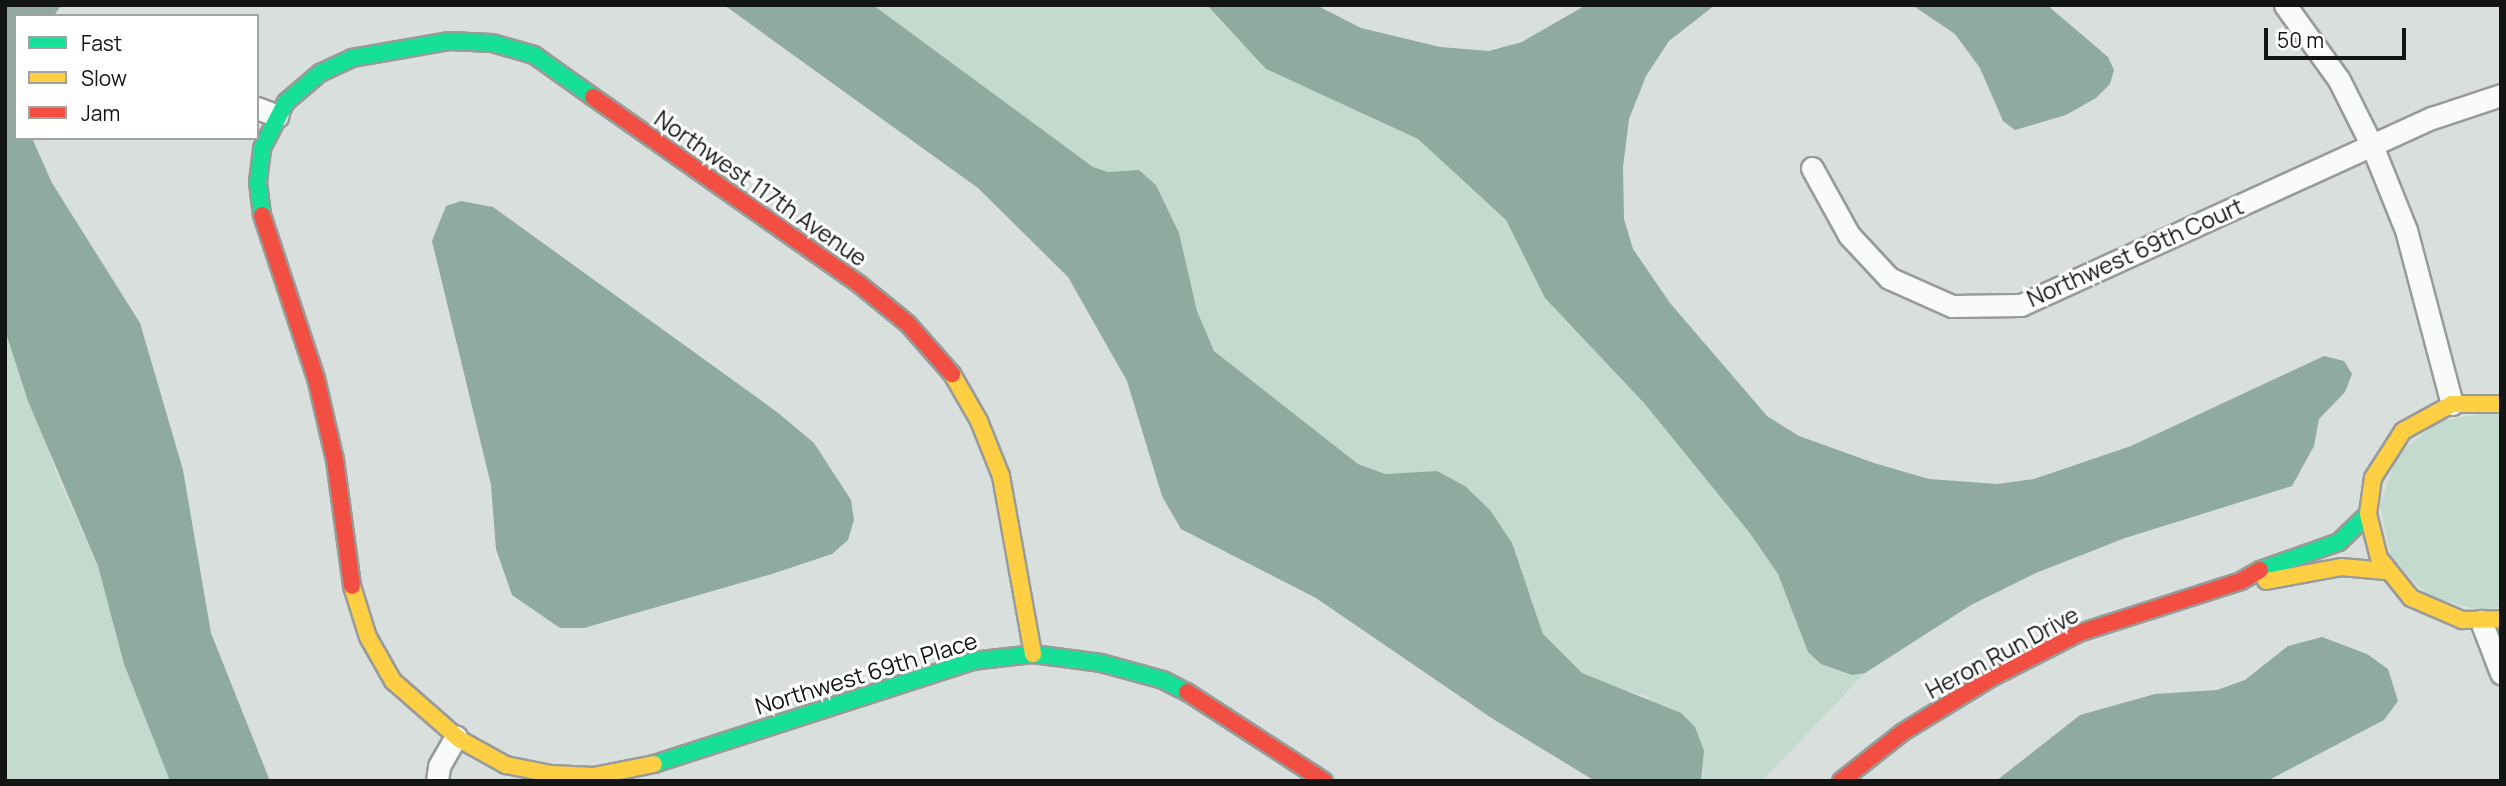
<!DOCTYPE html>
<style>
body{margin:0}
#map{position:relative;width:2506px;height:786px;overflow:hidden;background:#d9dfdc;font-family:Manrope,sans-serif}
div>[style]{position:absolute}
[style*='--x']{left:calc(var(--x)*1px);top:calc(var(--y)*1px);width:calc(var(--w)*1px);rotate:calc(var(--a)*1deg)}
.green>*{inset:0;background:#c3dacf}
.water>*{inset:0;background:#8faa9e}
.roads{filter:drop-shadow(2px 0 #979b99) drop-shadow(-2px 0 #979b99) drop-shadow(0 2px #979b99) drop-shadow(0 -2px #979b99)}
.street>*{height:21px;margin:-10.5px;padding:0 10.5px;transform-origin:10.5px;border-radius:10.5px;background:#f9fafa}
.fast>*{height:16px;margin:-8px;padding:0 8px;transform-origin:8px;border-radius:8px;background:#16e098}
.slow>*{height:16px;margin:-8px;padding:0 8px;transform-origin:8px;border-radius:8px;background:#ffcf43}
.jam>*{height:16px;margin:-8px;padding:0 8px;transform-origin:8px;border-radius:8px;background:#f24e42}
span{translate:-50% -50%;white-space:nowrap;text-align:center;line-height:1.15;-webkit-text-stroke:6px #fff;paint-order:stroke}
.street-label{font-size:23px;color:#121514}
.frame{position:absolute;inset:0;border:7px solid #121514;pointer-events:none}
.legend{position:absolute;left:14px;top:14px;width:245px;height:126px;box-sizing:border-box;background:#fff;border:2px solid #a0a1a1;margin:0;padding:9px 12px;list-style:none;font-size:21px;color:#121514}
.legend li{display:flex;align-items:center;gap:14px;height:35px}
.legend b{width:35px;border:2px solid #a0a1a1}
.scale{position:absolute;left:2264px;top:28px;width:142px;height:32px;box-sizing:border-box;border:4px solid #121514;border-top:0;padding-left:9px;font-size:21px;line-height:24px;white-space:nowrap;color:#121514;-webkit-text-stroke:5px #fff;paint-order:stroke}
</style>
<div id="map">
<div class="green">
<i style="clip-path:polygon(873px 5px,1207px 5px,1266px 69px,1418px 139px,1506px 220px,1545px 298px,1644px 403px,1749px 532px,1778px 574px,1808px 652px,1852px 675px,1865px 673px,1762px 781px,1701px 781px,1704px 773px,1648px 696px,1607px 686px,1582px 673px,1560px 654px,1543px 634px,1531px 596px,1437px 471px,1385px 474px,1358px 464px,1214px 351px,1197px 311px,1179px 233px,1156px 185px,1139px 170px,1108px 172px,1093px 167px)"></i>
<i style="clip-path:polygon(5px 330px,58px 478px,98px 566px,124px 664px,170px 781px,5px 781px)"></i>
<i style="clip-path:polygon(2491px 413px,2501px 415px,2501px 607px,2481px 610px,2428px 596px,2391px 557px,2380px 505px,2397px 455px,2438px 421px)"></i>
</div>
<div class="water">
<i style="clip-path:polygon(5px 5px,61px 5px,54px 16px,16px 16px,16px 138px,32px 138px,52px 183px,140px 323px,183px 470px,211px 633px,270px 781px,170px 781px,124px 664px,98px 566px,28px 401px,5px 330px)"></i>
<i style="clip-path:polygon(724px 5px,873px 5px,1093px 167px,1108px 172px,1139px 170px,1156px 185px,1179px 233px,1197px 311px,1214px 351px,1358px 464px,1385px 474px,1437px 471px,1465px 486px,1490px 510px,1512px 543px,1543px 634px,1582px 673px,1681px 713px,1695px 727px,1704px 751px,1701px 781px,1595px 781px,1493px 719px,1316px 598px,1181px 529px,1162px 496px,1127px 381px,1068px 277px,978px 188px)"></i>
<i style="clip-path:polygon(1207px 5px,1316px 5px,1361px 28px,1440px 47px,1489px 51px,1522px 42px,1586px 5px,1715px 5px,1669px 41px,1646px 76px,1629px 119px,1623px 167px,1624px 219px,1633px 249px,1670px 303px,1767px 416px,1799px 436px,1874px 463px,1929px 479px,1997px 484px,2034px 479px,2131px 446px,2324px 356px,2344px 361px,2352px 374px,2345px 392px,2319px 419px,2314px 446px,2292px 486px,2125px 538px,2036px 573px,1971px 605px,1865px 673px,1852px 675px,1821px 664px,1808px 652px,1778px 574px,1749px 532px,1644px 403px,1545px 298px,1506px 220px,1418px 139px,1266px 69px)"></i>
<i style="clip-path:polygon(1912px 5px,2047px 5px,2108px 57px,2114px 70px,2110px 84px,2096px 98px,2066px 115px,2015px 130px,2003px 121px,1980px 68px,1955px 34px)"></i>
<i style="clip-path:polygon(461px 201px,493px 207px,777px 412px,814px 443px,851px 500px,854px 520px,848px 540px,832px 554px,772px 574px,584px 628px,560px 628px,512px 595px,496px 549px,491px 485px,432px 241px,446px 206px)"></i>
<i style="clip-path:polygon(2322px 637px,2367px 654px,2388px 669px,2398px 701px,2384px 720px,2267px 781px,1996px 781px,2080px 715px,2155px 694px,2217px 690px,2245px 680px,2288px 646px)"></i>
</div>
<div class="roads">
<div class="street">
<i style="--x:2285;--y:5;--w:92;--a:54.2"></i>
<i style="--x:2339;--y:80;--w:76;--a:63.4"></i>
<i style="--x:2373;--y:148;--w:88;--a:68.1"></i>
<i style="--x:2406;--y:230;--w:180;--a:75.2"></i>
<i style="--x:257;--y:108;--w:22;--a:21"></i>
<i style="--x:1812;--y:168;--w:77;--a:61.1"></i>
<i style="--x:1849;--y:235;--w:59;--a:47.1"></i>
<i style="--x:1889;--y:278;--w:69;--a:24"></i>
<i style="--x:1952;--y:306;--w:69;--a:-0.8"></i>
<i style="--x:2021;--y:305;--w:452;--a:-24.5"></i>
<i style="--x:2432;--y:118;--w:73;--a:-18.4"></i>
<i style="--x:2481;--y:621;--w:56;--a:69"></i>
<i style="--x:437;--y:781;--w:15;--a:-82"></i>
<i style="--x:439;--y:766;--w:34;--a:-60"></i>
</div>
<div class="fast">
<i style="--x:262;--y:215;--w:33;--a:-97"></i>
<i style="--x:258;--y:182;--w:34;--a:-83"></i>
<i style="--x:262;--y:148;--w:52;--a:-62.4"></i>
<i style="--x:286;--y:102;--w:45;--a:-40.5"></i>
<i style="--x:320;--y:73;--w:35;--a:-25"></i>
<i style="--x:352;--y:58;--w:98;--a:-9.9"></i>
<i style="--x:449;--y:41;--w:43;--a:2.7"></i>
<i style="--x:492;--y:43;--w:44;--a:15.9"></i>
<i style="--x:534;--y:55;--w:72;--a:35.4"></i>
<i style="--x:2260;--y:570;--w:84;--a:-19.5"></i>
<i style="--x:2339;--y:542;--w:40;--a:-44"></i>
<i style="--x:654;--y:764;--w:334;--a:-17.9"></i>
<i style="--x:972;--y:661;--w:61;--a:-6.5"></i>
<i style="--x:1033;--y:654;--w:69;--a:7.5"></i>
<i style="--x:1101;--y:663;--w:64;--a:15.3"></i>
<i style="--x:1163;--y:680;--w:27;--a:27"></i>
</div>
<div class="slow">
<i style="--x:952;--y:374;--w:54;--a:60.1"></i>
<i style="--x:979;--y:421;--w:59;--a:68.2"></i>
<i style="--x:1001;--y:476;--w:181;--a:79.8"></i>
<i style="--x:2501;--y:404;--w:49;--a:180"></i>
<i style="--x:2452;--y:404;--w:56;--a:151.1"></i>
<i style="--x:2403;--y:431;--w:56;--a:122.6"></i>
<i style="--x:2373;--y:478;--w:36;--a:98"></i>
<i style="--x:2368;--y:514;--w:45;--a:76"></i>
<i style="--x:2379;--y:558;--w:51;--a:51.3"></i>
<i style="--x:2411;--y:598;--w:56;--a:23.3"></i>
<i style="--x:2462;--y:620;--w:39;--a:-1"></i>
<i style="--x:2266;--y:581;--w:76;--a:-10.6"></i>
<i style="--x:2341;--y:567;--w:45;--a:5.1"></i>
<i style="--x:352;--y:586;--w:53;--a:72.6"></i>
<i style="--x:368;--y:637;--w:51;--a:60.4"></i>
<i style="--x:393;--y:681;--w:88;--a:41.3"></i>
<i style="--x:459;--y:739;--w:54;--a:29"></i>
<i style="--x:506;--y:765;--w:46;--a:11.3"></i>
<i style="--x:551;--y:774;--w:43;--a:2.7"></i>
<i style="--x:594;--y:776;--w:61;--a:-11.3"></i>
</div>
<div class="jam">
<i style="--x:593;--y:97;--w:325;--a:35.1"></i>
<i style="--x:859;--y:284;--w:63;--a:39.2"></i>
<i style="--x:908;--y:324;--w:67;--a:48.7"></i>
<i style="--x:262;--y:215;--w:172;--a:71.7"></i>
<i style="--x:316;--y:378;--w:84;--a:77"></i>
<i style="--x:335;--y:460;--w:127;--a:82.3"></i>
<i style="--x:1187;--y:692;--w:163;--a:33"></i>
<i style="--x:1841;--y:781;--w:79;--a:-38.3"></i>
<i style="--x:1903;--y:732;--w:101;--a:-31.6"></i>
<i style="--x:1989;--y:679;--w:101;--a:-27.1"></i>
<i style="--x:2079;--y:633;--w:170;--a:-17.8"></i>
<i style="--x:2241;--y:581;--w:22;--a:-30"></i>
</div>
</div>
<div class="street-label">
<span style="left:761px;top:188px;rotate:35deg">Northwest 117th Avenue</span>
<span style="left:2135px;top:252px;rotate:-24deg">Northwest 69th Court</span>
<span style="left:2002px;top:652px;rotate:-28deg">Heron Run Drive</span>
<span style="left:866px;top:673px;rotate:-17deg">Northwest 69th Place</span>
</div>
<div class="frame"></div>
<ul class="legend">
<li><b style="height:9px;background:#16e098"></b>Fast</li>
<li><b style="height:9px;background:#ffcf43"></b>Slow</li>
<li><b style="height:9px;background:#f24e42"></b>Jam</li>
</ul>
<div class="scale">50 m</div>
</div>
